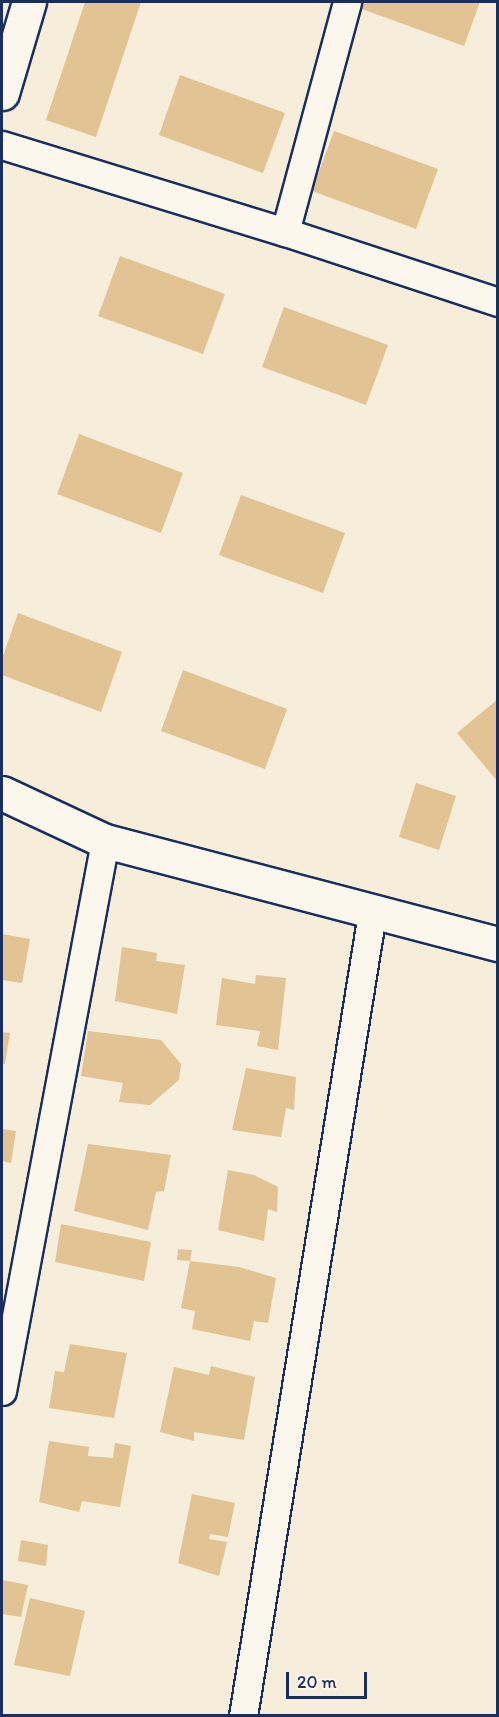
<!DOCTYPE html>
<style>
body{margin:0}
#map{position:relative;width:499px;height:1717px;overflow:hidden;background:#f6edda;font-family:Itim,sans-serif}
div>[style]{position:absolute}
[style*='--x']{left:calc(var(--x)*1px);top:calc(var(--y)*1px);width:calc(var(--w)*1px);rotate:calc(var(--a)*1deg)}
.building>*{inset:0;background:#e1c394}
.roads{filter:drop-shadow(2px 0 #1b2f5e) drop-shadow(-2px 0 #1b2f5e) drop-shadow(0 2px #1b2f5e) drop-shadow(0 -2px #1b2f5e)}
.street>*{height:27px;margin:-13.5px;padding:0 13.5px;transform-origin:13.5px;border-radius:13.5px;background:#fbf7ec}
.secondary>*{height:33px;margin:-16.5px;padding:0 16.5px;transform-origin:16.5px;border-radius:16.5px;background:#fbf7ec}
span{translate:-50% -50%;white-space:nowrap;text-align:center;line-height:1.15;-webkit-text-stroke:5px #fbf7ec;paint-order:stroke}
.frame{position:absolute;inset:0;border:3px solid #1b2f5e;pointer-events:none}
.scale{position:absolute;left:286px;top:1672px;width:81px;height:27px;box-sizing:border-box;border:3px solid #1b2f5e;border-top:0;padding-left:8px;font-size:18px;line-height:21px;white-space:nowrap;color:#1b2f5e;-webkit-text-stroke:4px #fbf7ec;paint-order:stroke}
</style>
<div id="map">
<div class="building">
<i style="clip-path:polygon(85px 2px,141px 2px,96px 137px,46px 120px)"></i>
<i style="clip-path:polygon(362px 2px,480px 2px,464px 46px,359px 8px)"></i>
<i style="clip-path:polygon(180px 75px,285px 113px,263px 173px,159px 135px)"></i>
<i style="clip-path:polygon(334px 131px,438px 169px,416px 229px,312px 191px)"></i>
<i style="clip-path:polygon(120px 256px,225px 294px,203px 354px,98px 316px)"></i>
<i style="clip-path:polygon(284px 307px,388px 345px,366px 405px,262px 367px)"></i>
<i style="clip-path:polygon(79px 434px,183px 473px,161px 533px,57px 494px)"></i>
<i style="clip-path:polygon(241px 495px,345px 533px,323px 593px,219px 555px)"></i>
<i style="clip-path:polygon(18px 613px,122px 652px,101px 712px,2px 675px,2px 659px)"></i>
<i style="clip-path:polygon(183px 670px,287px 709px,265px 769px,161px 731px)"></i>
<i style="clip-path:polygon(498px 699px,498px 782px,457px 733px)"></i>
<i style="clip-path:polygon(416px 783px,456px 796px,439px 850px,399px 837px)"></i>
<i style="clip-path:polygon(2px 934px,30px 939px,22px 983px,2px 980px)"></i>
<i style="clip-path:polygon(122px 947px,157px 953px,156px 961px,185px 965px,177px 1014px,115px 1001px)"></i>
<i style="clip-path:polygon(256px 975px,286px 978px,278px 1050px,257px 1046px,260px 1031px,216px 1025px,222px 978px,255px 984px)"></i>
<i style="clip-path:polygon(88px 1031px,161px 1040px,181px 1064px,179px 1080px,150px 1105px,119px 1102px,123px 1083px,81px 1076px)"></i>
<i style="clip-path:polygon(2px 1032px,10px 1033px,5px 1064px,2px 1064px)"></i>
<i style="clip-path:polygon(246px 1068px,296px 1077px,294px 1110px,286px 1108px,281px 1137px,232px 1130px)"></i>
<i style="clip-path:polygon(2px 1129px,16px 1131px,11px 1163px,2px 1161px)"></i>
<i style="clip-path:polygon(88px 1144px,171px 1155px,164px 1191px,156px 1192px,148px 1230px,74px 1211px)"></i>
<i style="clip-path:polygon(228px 1170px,254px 1175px,278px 1187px,277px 1212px,268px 1209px,264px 1241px,218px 1230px)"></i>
<i style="clip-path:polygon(61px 1224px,151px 1242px,144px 1281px,55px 1262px)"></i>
<i style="clip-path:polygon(178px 1249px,192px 1250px,190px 1261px,177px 1260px)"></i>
<i style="clip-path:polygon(190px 1261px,239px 1267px,276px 1278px,268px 1323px,254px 1321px,250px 1341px,192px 1329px,195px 1311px,181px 1308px)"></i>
<i style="clip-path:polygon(70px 1344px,127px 1353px,114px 1418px,49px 1408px,55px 1371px,64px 1372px)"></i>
<i style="clip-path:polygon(211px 1366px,255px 1377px,244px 1440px,194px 1432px,194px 1441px,160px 1432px,174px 1367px,209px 1375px)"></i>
<i style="clip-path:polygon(49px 1441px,89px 1447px,88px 1456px,113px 1458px,115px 1443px,131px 1446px,120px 1507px,82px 1501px,79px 1512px,39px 1502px)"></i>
<i style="clip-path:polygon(192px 1494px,235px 1503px,228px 1537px,210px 1534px,209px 1539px,227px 1542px,219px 1576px,178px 1563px)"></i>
<i style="clip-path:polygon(21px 1540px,48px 1545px,46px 1566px,18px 1561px)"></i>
<i style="clip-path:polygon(2px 1580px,28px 1585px,21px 1617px,2px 1614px)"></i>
<i style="clip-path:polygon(30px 1598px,85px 1611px,70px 1676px,14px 1665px)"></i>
</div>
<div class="roads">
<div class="street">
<i style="--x:2;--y:145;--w:296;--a:17.1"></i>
<i style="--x:285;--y:232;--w:224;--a:18.2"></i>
<i style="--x:285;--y:232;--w:238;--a:-74.9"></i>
<i style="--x:2;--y:1391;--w:560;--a:-79.39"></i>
<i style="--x:243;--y:1716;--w:813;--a:-80.87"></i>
</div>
<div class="secondary">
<i style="--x:2;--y:93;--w:95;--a:-73.5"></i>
<i style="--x:2;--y:793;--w:114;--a:25"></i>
<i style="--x:105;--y:841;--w:406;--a:14.7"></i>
</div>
</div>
<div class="frame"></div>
<div class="scale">20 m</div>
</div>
